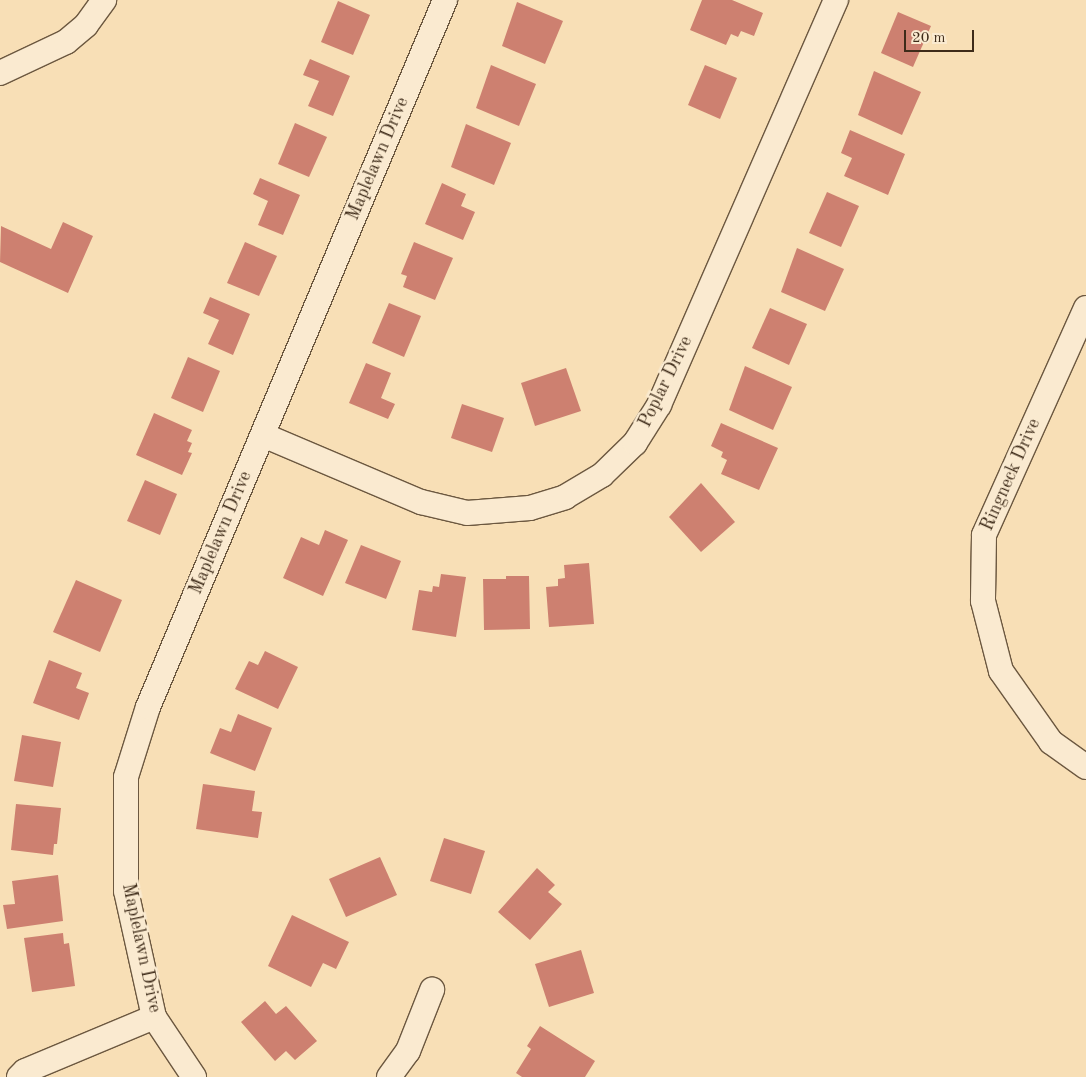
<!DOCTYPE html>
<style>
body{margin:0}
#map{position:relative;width:1086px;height:1077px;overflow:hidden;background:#f8dfb6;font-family:"Old Standard TT",serif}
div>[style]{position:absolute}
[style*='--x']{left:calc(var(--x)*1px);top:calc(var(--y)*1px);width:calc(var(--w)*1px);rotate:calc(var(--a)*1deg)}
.building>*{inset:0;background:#cd8070}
.roads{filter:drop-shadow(1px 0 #6c5840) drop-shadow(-1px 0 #6c5840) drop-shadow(0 1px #6c5840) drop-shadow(0 -1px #6c5840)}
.minor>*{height:24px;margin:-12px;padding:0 12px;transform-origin:12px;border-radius:12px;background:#faead0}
span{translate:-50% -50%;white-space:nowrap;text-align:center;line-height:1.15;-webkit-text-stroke:5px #faead0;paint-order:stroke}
.street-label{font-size:18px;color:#3e2b19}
.scale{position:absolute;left:904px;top:30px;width:70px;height:22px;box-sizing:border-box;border:2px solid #3e2b19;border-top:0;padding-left:6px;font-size:15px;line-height:18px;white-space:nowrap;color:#3e2b19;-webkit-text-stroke:4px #faead0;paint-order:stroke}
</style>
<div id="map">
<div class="building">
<i style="clip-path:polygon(702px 0,732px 0,763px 13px,754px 36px,741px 31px,738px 37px,731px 34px,726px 45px,690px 30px)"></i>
<i style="clip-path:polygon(338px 1px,370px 15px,353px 55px,321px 42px)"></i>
<i style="clip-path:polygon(517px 2px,563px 21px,545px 64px,502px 46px)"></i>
<i style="clip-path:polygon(898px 12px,931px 26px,913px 67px,881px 53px)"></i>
<i style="clip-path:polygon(310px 59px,350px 76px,333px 116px,308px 106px,319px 81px,303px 75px)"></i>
<i style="clip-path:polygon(491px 65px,536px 84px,519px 126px,476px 108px)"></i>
<i style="clip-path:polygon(705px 65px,737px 78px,720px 119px,688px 105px)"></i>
<i style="clip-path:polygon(874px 71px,921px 92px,902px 135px,858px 115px)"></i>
<i style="clip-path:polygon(295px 123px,327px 137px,309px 177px,278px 164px)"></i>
<i style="clip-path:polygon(466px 124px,511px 143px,494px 185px,451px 167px)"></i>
<i style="clip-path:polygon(850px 130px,905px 154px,888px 195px,844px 176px,852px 158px,841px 153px)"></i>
<i style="clip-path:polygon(260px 178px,300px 195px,283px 235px,258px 225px,268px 201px,253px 194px)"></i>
<i style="clip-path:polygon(442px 183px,466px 194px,461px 206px,475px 212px,463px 240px,425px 224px)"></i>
<i style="clip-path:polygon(827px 192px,859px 206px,841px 247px,809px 233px)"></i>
<i style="clip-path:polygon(63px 222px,93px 236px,68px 293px,0 262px,1px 226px,51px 249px)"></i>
<i style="clip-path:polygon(245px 242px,277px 256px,259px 296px,227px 283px)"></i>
<i style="clip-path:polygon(414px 242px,453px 258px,435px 300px,403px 287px,407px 276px,401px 274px)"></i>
<i style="clip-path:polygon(797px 248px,844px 269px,825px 311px,781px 292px)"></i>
<i style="clip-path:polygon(210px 297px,250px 314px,233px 355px,208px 344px,219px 320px,203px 313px)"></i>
<i style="clip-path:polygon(389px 303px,421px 316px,404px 357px,372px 343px)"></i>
<i style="clip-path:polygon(770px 308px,807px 324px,789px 365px,752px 348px)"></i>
<i style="clip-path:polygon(188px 357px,220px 371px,203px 412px,171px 398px)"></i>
<i style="clip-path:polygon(366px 363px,391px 373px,381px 398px,395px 404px,388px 419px,349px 403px)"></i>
<i style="clip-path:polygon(745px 366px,792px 387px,773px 430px,729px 410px)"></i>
<i style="clip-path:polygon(566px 368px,581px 411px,535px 426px,521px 383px)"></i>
<i style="clip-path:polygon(462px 404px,504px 418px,492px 452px,451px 438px)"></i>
<i style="clip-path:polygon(154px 413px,192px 430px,187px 441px,192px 443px,188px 452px,192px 453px,182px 475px,136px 455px)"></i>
<i style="clip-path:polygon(721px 423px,778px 448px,759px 490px,721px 474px,727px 460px,721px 457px,723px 452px,711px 446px)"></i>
<i style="clip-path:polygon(145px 480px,177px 494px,160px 535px,127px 521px)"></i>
<i style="clip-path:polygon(701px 483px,735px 522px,701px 552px,669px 517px)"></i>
<i style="clip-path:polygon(325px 530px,348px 540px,323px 596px,283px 578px,301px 537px,319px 545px)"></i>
<i style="clip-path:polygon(361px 545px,401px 561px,386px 599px,345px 583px)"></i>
<i style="clip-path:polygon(589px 563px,594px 624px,549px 627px,546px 587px,558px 586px,558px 579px,565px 578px,564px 565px)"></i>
<i style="clip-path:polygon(441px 574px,466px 577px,456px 637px,412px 630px,419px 590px,432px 592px,433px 586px,439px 587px)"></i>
<i style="clip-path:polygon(506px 576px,529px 576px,530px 629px,484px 630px,483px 579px,506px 579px)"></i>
<i style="clip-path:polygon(76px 580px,122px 600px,100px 652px,53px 632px)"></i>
<i style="clip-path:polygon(265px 651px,298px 667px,278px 709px,235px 689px,249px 661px,258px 665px)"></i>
<i style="clip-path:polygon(49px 660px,82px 673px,76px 688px,89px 693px,79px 720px,33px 703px)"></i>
<i style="clip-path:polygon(238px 714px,272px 728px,255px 771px,210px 753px,220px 728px,231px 732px)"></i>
<i style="clip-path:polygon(22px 735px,61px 742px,53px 787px,14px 781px)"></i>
<i style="clip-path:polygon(203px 784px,255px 791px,252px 811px,262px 812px,258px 838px,196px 829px)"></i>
<i style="clip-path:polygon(16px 804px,61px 808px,57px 844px,54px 844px,53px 855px,11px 850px)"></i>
<i style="clip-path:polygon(444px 838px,485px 851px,471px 894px,430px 881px)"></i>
<i style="clip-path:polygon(380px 857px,397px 895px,346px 917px,329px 879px)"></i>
<i style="clip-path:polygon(537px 868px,555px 885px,548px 892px,562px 904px,530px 940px,498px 912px)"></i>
<i style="clip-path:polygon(58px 875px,63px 921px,7px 929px,3px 905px,15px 904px,12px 881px)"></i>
<i style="clip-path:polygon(292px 915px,349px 942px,336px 969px,323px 963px,311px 987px,268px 966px)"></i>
<i style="clip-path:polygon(63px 933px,64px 944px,69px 943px,75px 986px,32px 992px,24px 938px)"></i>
<i style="clip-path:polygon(581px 950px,594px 993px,549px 1007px,535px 964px)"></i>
<i style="clip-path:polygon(265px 1001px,276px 1014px,286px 1006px,317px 1041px,295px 1060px,286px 1051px,275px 1061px,241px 1022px)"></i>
<i style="clip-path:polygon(540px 1026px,595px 1061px,585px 1077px,522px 1077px,516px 1073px,531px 1049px,527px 1046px)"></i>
</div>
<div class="roads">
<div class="minor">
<i style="--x:0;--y:73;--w:73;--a:-25.2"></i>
<i style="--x:66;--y:42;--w:26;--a:-40"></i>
<i style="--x:86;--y:25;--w:31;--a:-54"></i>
<i style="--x:1086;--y:308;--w:249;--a:114.2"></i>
<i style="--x:984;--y:535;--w:66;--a:90.9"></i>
<i style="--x:983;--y:601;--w:72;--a:75.6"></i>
<i style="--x:1001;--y:671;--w:87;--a:54.8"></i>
<i style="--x:1051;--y:742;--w:43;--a:35.5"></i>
<i style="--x:263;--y:435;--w:172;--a:23"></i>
<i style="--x:421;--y:502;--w:47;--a:13.4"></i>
<i style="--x:467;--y:513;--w:63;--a:-4.5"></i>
<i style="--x:530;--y:508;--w:37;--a:-17"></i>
<i style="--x:565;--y:497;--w:43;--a:-30.7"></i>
<i style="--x:602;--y:475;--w:46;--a:-44.1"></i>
<i style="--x:635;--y:443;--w:45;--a:-57.7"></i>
<i style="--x:659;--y:405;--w:442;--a:-66.4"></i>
<i style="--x:19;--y:1077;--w:8;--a:-45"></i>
<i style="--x:25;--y:1071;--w:140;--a:-22.7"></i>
<i style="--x:194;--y:1077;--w:72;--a:-123.7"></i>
<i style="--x:154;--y:1017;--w:129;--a:-102.5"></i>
<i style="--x:126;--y:891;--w:114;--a:-90"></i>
<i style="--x:126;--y:777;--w:73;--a:-72.6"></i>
<i style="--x:148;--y:707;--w:767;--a:-67.21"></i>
<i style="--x:389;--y:1077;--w:32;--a:-54"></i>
<i style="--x:408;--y:1051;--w:66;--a:-68.5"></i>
</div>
</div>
<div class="street-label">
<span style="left:378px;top:159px;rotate:-67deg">Maplelawn Drive</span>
<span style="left:666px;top:382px;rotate:-64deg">Poplar Drive</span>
<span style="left:1011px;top:475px;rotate:-66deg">Ringneck Drive</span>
<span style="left:221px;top:533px;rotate:-67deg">Maplelawn Drive</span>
<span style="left:141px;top:948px;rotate:78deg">Maplelawn Drive</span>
</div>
<div class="scale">20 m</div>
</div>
